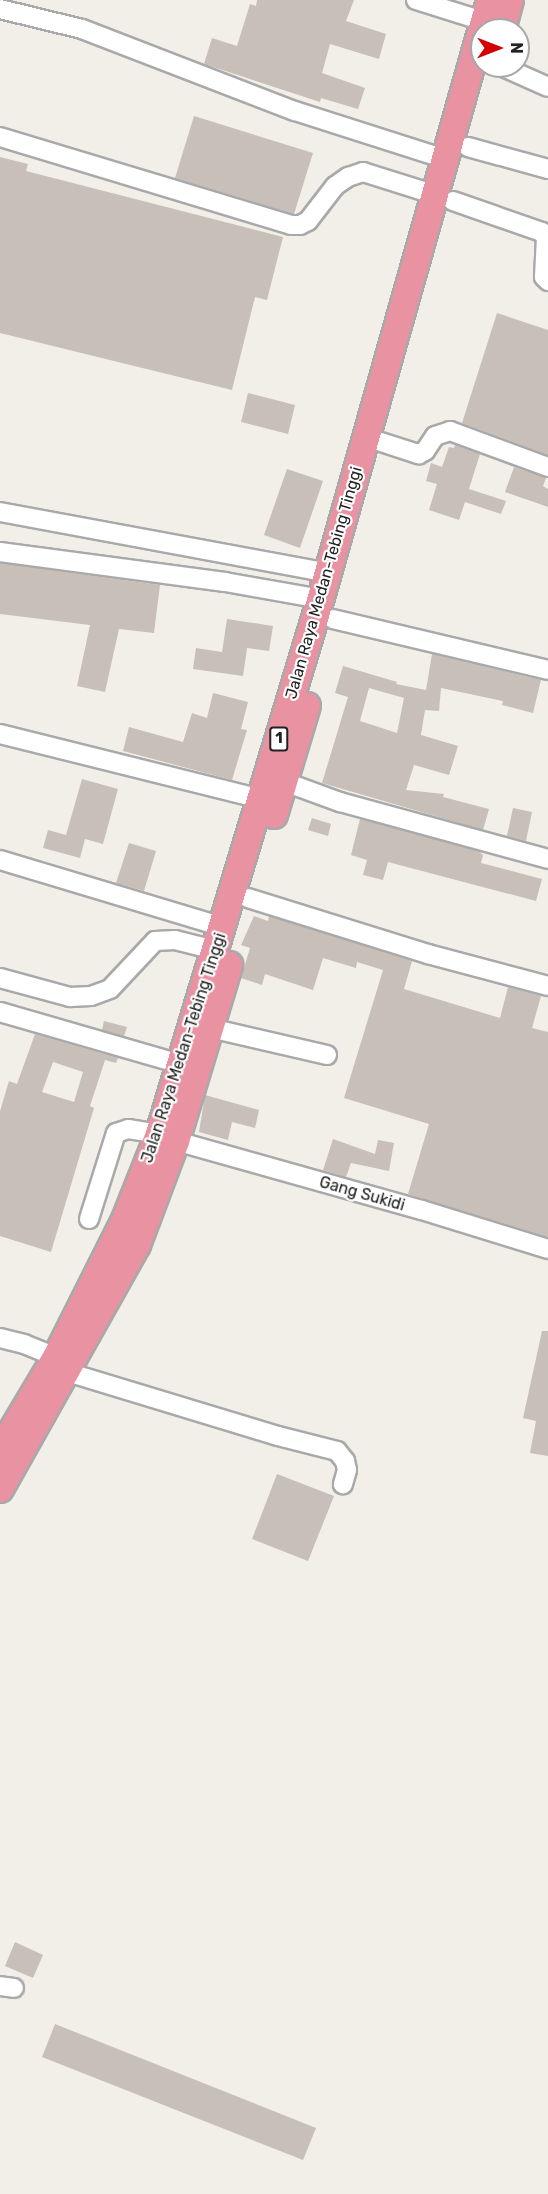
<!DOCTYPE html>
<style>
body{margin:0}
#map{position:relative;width:548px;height:2194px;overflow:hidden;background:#f2efe9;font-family:Rubik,sans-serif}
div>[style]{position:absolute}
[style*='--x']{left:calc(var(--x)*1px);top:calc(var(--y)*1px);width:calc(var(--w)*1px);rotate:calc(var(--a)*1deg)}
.building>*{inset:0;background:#c7bfb8}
.roads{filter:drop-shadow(2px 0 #a9a9a9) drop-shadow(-2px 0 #a9a9a9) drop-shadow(0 2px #a9a9a9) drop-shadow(0 -2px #a9a9a9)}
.minor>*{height:18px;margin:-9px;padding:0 9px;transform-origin:9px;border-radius:9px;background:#fff}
.highway>*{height:26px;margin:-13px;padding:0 13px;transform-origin:13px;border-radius:13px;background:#e892a2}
span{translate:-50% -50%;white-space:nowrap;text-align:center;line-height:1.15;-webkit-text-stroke:4.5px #fff;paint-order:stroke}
.shield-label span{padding:2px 4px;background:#fff;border:2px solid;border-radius:4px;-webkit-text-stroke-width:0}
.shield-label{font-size:15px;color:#222;font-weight:700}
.street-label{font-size:16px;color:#222}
.north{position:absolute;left:470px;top:18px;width:60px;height:60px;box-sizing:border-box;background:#fff;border:2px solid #a7a7a7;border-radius:50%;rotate:90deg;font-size:16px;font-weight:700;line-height:24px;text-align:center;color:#222}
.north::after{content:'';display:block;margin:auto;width:21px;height:27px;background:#d40000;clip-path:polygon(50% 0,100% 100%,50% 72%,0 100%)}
</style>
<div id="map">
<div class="building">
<i style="clip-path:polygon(257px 0,354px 0,346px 21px,386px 34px,379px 59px,330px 44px,322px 73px,365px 88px,358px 109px,321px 98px,320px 102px,204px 64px,212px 38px,237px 46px,250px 4px,256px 6px)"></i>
<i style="clip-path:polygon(194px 116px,313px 153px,294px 214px,175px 178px)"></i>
<i style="clip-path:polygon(0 157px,28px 164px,26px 171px,283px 237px,267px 300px,255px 297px,232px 390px,0 333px)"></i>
<i style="clip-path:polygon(497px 313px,548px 330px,548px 455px,462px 423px)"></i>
<i style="clip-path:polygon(248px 393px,295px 405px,288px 434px,241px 422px)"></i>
<i style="clip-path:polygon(455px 445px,480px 454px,469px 489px,506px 501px,501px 514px,465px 502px,459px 520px,429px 510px,437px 484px,426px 481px,431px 463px,442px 467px,449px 447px,454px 448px)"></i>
<i style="clip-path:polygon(514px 467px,546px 478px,543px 486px,548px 489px,548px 507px,505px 492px)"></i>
<i style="clip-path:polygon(287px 469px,323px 481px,300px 548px,264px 535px)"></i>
<i style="clip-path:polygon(0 563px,160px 585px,154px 633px,119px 629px,105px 692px,77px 686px,90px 625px,0 614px)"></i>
<i style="clip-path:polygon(227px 619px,273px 626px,269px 651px,247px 648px,243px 676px,193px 669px,196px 648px,222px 652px)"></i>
<i style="clip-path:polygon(evenodd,432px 654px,541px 680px,533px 713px,502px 705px,503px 701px,441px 688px,439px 711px,425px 710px,421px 735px,458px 746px,449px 775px,414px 765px,406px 790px,444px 794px,443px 797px,489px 809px,483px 830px,322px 783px,348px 697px,335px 693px,343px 666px,397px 682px,396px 684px,426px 690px,432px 654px,369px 688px,404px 698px,397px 733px,360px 721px,369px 688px)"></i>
<i style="clip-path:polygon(213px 693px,248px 702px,241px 729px,247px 730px,232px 780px,123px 751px,129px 727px,183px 742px,192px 713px,207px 718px)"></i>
<i style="clip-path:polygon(82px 779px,118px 789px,103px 844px,85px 839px,80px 858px,43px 848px,48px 830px,66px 835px)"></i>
<i style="clip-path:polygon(513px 808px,532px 812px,526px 841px,507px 836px)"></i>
<i style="clip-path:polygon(312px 818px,331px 824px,328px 836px,308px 830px)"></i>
<i style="clip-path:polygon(360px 819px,478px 851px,483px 855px,481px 863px,542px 879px,536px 901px,388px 862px,383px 880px,363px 875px,367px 860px,351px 855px)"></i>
<i style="clip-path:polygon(129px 843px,156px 851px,144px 891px,116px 883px)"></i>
<i style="clip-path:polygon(254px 916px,268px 921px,269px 916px,412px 961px,404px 989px,500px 1018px,508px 987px,541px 996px,532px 1028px,548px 1032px,548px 1237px,408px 1194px,429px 1124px,344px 1098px,383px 970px,357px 962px,356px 968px,323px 958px,313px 990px,265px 974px,262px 985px,241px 978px,250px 948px,241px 945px)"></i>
<i style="clip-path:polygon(104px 1021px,127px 1027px,124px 1036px,102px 1030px)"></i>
<i style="clip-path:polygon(evenodd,35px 1034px,118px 1058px,116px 1063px,105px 1060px,90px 1106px,94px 1108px,51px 1252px,0 1236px,0 1111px,9px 1081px,17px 1084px,35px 1034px,53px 1062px,83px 1072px,74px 1102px,42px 1092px,53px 1062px)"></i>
<i style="clip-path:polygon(205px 1095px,259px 1110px,255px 1128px,232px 1122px,228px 1140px,199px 1132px)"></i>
<i style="clip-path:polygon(333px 1139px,375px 1154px,378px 1140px,394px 1143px,389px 1171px,351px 1163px,346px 1177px,323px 1170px)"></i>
<i style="clip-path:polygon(542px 1331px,548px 1331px,548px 1456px,530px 1453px,536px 1421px,523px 1418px)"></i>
<i style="clip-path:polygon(277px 1474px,334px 1496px,308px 1561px,252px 1539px)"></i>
<i style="clip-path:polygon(15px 1942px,43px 1955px,33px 1978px,5px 1966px)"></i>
<i style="clip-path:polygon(55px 2024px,316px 2128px,303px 2160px,42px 2057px)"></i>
</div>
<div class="roads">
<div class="minor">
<i style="--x:416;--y:0;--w:70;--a:17.4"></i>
<i style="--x:0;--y:9;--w:84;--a:13.7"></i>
<i style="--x:82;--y:29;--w:228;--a:21.1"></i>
<i style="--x:295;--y:111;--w:157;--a:17.7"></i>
<i style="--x:501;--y:66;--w:51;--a:24.1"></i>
<i style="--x:0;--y:137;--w:304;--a:16.8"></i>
<i style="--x:291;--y:225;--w:9;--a:0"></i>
<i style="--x:300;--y:225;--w:9;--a:-27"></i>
<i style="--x:308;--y:221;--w:44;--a:-52.4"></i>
<i style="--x:335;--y:186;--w:16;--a:-35"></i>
<i style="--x:348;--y:177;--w:16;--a:-18"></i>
<i style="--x:363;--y:172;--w:77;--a:17.5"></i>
<i style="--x:468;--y:147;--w:83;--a:15.4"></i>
<i style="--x:453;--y:201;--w:94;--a:19.2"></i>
<i style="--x:542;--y:232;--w:6;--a:51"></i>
<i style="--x:546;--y:237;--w:40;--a:92.9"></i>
<i style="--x:544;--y:277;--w:6;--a:45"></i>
<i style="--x:381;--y:442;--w:40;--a:18"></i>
<i style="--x:419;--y:454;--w:7;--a:-27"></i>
<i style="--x:425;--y:451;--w:18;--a:-56"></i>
<i style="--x:435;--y:436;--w:16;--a:-18"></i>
<i style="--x:450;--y:431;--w:104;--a:20.2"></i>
<i style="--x:0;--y:512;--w:334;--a:10.5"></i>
<i style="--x:0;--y:552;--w:227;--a:7.6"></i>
<i style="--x:225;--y:582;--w:97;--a:10"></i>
<i style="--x:333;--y:619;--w:221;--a:13.3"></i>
<i style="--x:0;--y:734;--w:269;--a:14"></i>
<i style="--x:285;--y:782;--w:59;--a:20"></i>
<i style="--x:340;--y:802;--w:216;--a:15.3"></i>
<i style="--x:0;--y:860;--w:233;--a:16.7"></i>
<i style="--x:248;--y:898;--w:189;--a:17.3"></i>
<i style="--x:428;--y:954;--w:124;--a:14.9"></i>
<i style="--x:0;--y:978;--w:73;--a:15.2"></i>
<i style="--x:70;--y:997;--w:21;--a:-3"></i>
<i style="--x:91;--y:996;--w:20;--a:-20"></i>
<i style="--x:110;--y:989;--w:66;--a:-46.8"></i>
<i style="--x:155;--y:941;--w:20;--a:-3"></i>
<i style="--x:175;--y:940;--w:41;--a:14"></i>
<i style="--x:0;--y:1012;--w:187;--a:16.1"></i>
<i style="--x:210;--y:1028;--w:120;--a:13"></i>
<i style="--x:176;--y:1141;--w:255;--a:15.7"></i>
<i style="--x:422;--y:1210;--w:132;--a:17.2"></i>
<i style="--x:89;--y:1219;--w:90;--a:-72.6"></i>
<i style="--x:116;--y:1133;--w:13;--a:-18"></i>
<i style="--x:128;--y:1129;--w:31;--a:9"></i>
<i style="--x:0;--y:1338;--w:25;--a:14"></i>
<i style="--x:24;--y:1344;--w:35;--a:22"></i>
<i style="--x:67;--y:1372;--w:220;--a:16.9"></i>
<i style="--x:278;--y:1436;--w:61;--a:14.3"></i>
<i style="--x:337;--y:1451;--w:13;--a:51"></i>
<i style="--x:345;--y:1461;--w:9;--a:77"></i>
<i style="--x:347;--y:1470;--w:15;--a:106"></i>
<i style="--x:0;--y:1986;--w:14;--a:8"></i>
</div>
<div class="highway">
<i style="--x:502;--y:30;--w:31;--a:-75"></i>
<i style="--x:274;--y:815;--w:114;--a:-73.2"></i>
<i style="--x:0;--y:1451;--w:109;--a:-59.2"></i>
<i style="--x:56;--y:1357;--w:151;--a:-63.3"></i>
<i style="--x:124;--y:1222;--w:95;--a:-68.3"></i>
<i style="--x:159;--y:1134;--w:542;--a:-73.17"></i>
<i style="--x:316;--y:615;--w:639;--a:-74.2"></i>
<i style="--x:0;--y:1489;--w:280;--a:-60.7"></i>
<i style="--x:137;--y:1245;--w:111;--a:-69.4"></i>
<i style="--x:176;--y:1141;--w:184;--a:-73.2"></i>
</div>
</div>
<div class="shield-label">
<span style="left:279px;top:739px">1</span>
</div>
<div class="street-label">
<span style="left:324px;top:583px;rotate:-74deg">Jalan Raya Medan-Tebing Tinggi</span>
<span style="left:184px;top:1048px;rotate:-72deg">Jalan Raya Medan-Tebing Tinggi</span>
<span style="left:362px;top:1194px;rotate:16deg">Gang Sukidi</span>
</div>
<div class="north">N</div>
</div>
